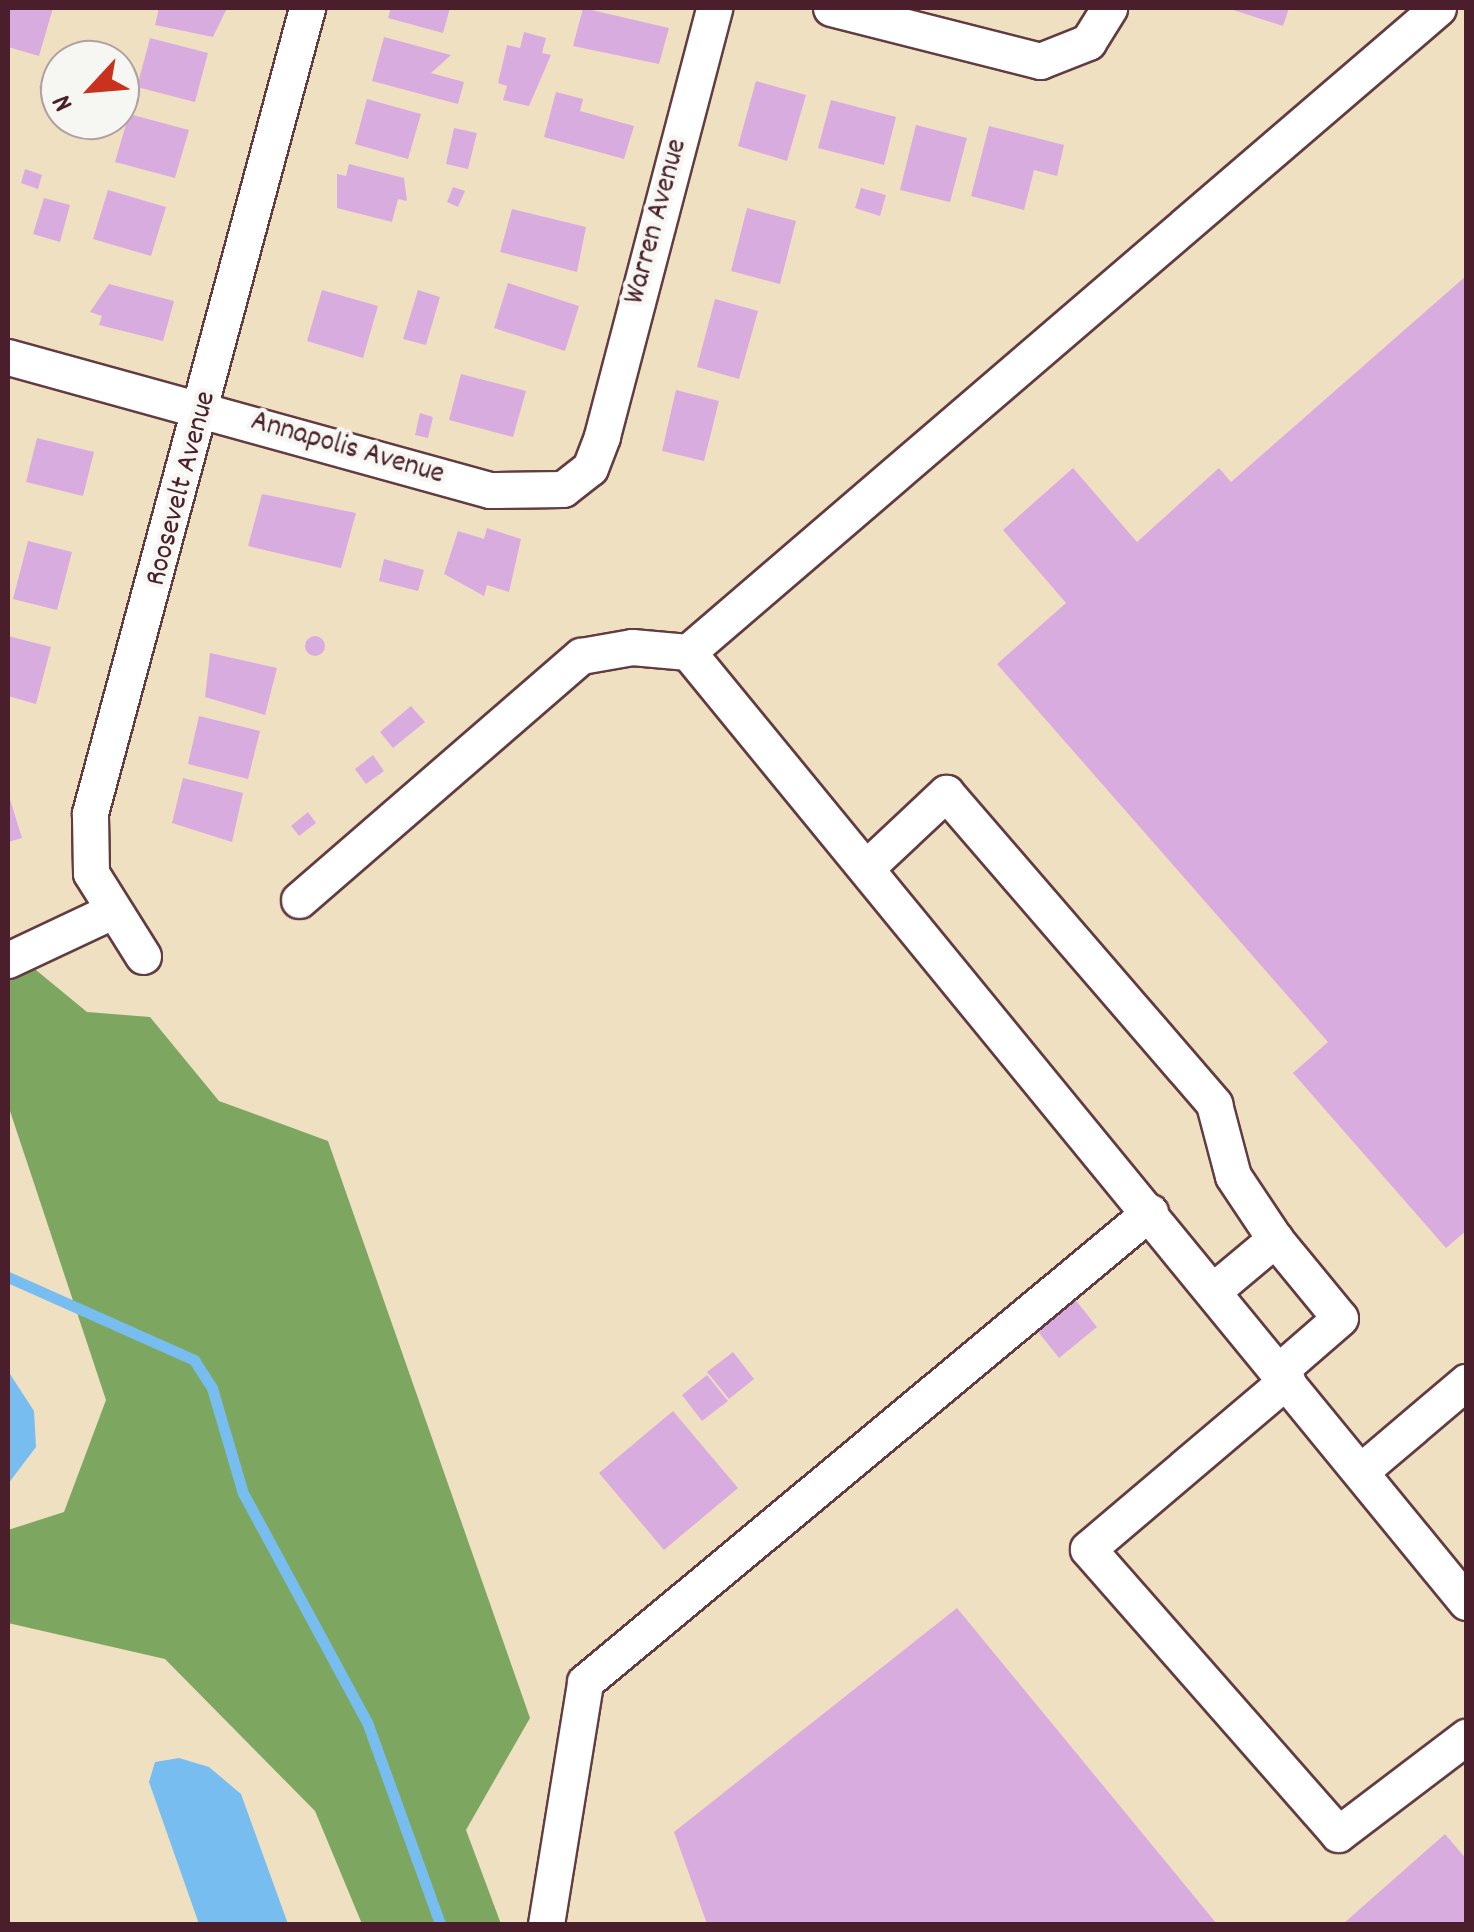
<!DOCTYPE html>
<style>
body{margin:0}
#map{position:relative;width:1474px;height:1932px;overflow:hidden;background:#efe0c2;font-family:Dekko,sans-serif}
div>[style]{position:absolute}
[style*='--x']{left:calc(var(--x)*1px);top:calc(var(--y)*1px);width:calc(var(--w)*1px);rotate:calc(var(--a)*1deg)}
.forest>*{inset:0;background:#7da760}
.water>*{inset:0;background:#78bdef}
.stream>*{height:11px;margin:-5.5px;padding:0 5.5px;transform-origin:5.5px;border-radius:5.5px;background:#78bdef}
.building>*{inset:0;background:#d9ace0}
.round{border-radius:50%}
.roads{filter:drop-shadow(2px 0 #633c42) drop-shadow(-2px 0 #633c42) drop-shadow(0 2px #633c42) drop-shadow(0 -2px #633c42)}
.minor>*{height:35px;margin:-17.5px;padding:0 17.5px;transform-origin:17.5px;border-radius:17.5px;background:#fff}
span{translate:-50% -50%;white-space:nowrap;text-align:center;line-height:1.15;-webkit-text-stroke:9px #f6f6f2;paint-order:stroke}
.street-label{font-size:30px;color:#4a1f2b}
.frame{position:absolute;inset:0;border:10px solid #4a1f2b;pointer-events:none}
.north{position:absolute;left:40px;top:40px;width:100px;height:100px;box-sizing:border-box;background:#f6f6f2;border:2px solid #b1a0a2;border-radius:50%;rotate:244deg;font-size:28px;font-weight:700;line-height:40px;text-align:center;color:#4a1f2b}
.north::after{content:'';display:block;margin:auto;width:35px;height:45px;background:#c8321e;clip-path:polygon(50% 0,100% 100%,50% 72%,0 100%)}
</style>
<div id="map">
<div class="forest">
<i style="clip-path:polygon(8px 947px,87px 1012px,150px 1017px,219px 1101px,328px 1141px,530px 1718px,466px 1830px,501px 1924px,362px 1924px,315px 1811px,165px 1659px,8px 1623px,8px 1530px,64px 1512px,106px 1400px,10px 1111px)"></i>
</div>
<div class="water">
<i style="clip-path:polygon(8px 1371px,34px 1411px,36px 1447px,8px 1484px)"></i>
<i style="clip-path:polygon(179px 1758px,209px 1767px,241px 1794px,288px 1924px,199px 1924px,149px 1782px,155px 1762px)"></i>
</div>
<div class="stream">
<i style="--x:8;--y:1277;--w:204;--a:24"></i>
<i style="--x:194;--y:1360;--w:33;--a:57"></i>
<i style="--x:212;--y:1388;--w:109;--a:73.6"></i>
<i style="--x:243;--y:1493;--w:260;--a:61.6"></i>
<i style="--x:367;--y:1722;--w:215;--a:70.1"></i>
</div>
<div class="building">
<i style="clip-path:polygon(8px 8px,53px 8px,39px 56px,8px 47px)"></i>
<i style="clip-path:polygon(159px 8px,227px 8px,213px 37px,155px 25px)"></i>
<i style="clip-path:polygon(391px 8px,450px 8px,443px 33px,388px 18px)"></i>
<i style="clip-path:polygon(583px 8px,669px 28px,659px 64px,573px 46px)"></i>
<i style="clip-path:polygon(1227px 8px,1289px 8px,1283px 26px)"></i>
<i style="clip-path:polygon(524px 32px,546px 38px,542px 53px,551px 55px,529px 106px,503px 100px,507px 86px,498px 83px,507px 45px,520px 48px)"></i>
<i style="clip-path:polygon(384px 37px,451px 55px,431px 73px,464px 82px,458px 104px,372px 81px)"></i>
<i style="clip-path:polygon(150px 38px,208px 53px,195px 102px,137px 87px)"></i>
<i style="clip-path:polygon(54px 80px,60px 97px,46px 103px,39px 86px)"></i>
<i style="clip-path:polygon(756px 81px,806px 95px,787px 161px,738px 146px)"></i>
<i style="clip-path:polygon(556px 92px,583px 99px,580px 111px,634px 126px,624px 159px,544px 137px)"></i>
<i style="clip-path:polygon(367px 99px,421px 114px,408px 159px,355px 144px)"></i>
<i style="clip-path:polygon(831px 100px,896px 117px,884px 165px,818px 148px)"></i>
<i style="clip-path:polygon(129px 114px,189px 130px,175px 178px,115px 162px)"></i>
<i style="clip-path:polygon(916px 125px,967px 138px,950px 202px,900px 190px)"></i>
<i style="clip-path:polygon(989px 126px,1064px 145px,1057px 176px,1034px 170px,1024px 210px,971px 196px)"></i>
<i style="clip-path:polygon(454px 128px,477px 133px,468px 169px,446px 164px)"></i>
<i style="clip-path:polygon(349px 164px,404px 178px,407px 201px,398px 199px,392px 222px,337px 208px,337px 174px,346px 176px)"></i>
<i style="clip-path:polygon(25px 169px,42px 175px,38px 189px,21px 183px)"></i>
<i style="clip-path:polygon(453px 187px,465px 191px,458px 207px,447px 202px)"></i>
<i style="clip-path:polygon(861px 188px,886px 195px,880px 216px,855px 208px)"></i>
<i style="clip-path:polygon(108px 190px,166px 207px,151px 256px,93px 239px)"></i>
<i style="clip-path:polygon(44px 198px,70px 205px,60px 242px,33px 234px)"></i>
<i style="clip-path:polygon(747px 208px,796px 221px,780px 284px,731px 271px)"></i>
<i style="clip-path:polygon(512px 209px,586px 227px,577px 272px,500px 252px)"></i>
<i style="clip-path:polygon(1466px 276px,1466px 1231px,1446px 1248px,1293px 1073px,1328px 1042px,997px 664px,1066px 603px,1003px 530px,1073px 468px,1137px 542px,1219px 468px,1231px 482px)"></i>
<i style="clip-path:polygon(508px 283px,579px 306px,565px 351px,494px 328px)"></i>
<i style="clip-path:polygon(109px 284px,174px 301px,163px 341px,99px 325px,102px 316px,90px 312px)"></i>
<i style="clip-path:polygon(322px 290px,378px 306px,363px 358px,307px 341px)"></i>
<i style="clip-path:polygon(418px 290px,440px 297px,426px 345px,403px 339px)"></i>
<i style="clip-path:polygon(715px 299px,758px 311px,739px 379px,697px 367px)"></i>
<i style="clip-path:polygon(461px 374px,526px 391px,513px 437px,449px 420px)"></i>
<i style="clip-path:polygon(676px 390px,719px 401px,704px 461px,662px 451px)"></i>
<i style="clip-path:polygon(420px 413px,433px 417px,428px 438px,415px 435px)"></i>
<i style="clip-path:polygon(37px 438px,94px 452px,83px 496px,26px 482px)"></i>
<i style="clip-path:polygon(262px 494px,356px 513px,341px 568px,248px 546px)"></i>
<i style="clip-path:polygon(487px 528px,521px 539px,509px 592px,487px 585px,484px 596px,444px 574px,458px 531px,484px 539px)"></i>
<i style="clip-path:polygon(28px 541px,72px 552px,57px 610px,13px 599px)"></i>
<i style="clip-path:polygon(384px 559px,424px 570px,418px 591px,379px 581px)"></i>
<i class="round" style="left:305px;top:636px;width:20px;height:20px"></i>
<i style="clip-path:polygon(8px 636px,51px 647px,36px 704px,8px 696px)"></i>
<i style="clip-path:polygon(210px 653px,277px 668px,265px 715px,205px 697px)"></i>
<i style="clip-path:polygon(411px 706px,425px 722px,393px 748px,380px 732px)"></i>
<i style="clip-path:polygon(199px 716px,260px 731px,248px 779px,188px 764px)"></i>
<i style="clip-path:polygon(373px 755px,384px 771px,366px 784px,355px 769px)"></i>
<i style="clip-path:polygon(183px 778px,243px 793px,232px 842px,172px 823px)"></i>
<i style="clip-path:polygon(8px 793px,22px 838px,8px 842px)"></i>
<i style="clip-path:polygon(308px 812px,316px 823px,299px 836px,291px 826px)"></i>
<i style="clip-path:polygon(1070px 1293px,1097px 1327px,1059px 1358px,1032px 1324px)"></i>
<i style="clip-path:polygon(733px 1352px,754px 1379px,729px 1399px,707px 1372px)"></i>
<i style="clip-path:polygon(707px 1375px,728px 1401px,702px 1421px,682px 1395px)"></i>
<i style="clip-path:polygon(673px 1411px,738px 1488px,664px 1550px,599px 1473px)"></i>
<i style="clip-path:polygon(957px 1608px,1217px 1924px,707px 1924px,674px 1832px)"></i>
<i style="clip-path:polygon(1445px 1834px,1466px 1859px,1466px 1924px,1343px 1924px)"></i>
</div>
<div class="roads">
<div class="minor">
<i style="--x:831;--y:8;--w:216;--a:14.2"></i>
<i style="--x:1040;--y:61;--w:52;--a:-21.6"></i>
<i style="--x:1088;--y:42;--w:40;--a:-58"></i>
<i style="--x:1438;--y:8;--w:989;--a:139.35"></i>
<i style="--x:688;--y:652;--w:1228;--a:50.68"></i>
<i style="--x:8;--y:357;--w:500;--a:15.43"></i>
<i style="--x:490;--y:490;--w:73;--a:-0.8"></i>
<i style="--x:563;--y:489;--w:34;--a:-38"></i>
<i style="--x:590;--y:468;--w:34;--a:-69"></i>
<i style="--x:602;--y:436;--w:442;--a:-75.3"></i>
<i style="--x:866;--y:868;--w:110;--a:-43.2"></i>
<i style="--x:946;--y:793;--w:411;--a:49.2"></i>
<i style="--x:1214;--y:1104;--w:74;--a:75.2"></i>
<i style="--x:1233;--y:1176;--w:76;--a:56.3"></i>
<i style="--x:299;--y:900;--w:373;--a:-40.9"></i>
<i style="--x:581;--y:656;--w:52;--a:-10"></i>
<i style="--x:632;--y:647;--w:56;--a:5.1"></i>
<i style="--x:143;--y:956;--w:98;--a:-122.1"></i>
<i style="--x:91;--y:873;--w:60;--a:-91"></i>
<i style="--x:90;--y:813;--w:834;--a:-74.91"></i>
<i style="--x:8;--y:960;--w:113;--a:-25.2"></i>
<i style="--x:1214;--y:1290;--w:80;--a:-39.9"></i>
<i style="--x:1275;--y:1239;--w:102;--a:50.6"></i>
<i style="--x:1340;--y:1318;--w:81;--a:139"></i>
<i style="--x:1287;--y:1380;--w:261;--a:139.7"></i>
<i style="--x:1088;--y:1549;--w:379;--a:48.7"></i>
<i style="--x:1338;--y:1834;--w:161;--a:-37.2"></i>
<i style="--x:1361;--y:1471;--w:138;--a:-40.3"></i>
<i style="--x:546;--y:1924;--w:245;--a:-80.8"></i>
<i style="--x:585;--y:1682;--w:735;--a:-39.76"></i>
</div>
</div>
<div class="street-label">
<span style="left:658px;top:222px;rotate:-75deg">Warren Avenue</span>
<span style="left:347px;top:450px;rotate:16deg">Annapolis Avenue</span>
<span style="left:183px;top:489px;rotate:-75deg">Roosevelt Avenue</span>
</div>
<div class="frame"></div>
<div class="north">N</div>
</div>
